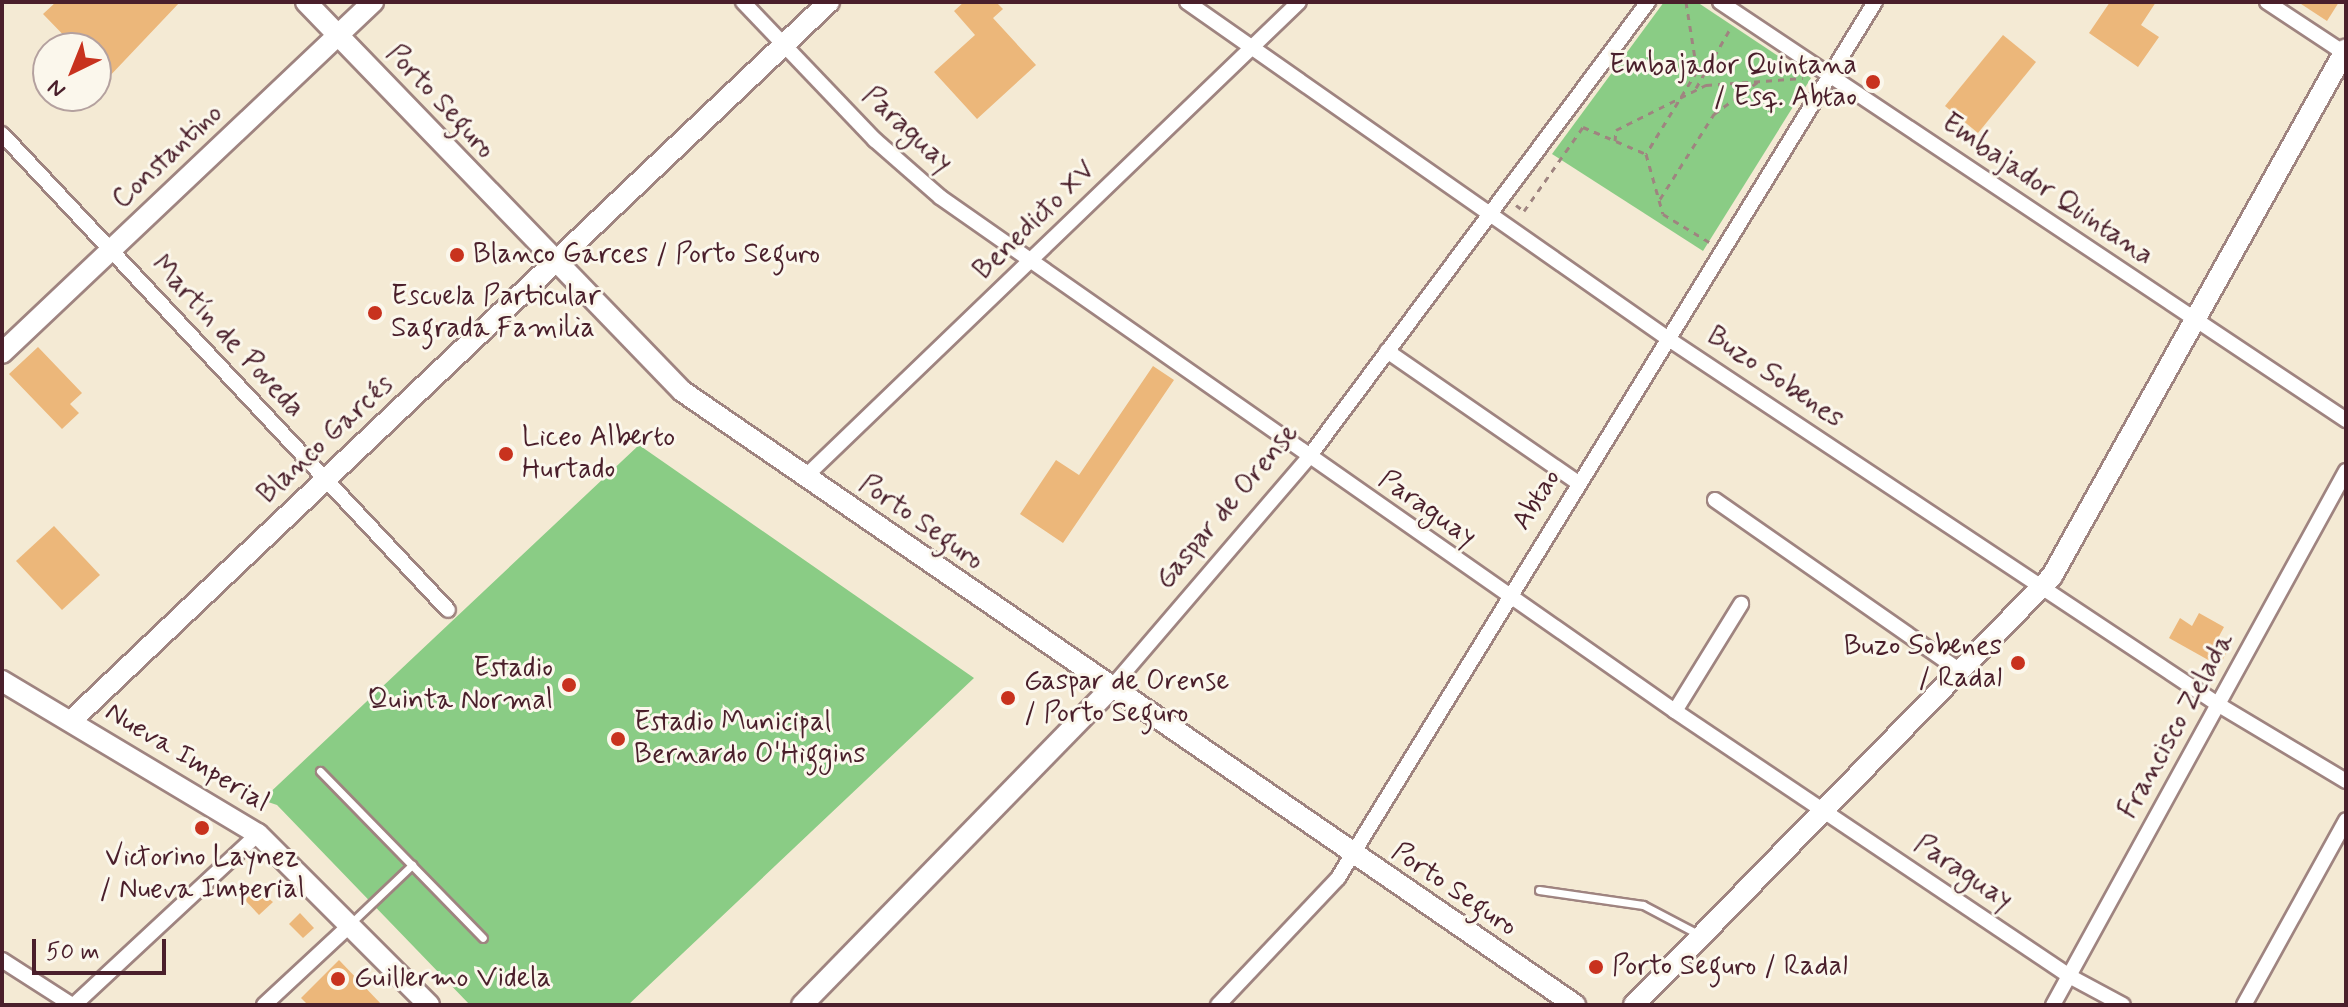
<!DOCTYPE html>
<meta charset="utf-8">
<style>
body{margin:0}
#map{position:relative;width:2348px;height:1007px;overflow:hidden;background:#f4ead4;font-family:Mynerve,sans-serif}
div>[style]{position:absolute}
[style*='--x']{left:calc(var(--x)*1px);top:calc(var(--y)*1px);width:calc(var(--w)*1px);rotate:calc(var(--a)*1deg)}
.green>*{inset:0;background:#8acc85}
.building>*{inset:0;background:#ecb77a}
.path>*{height:3px;margin-top:-1.5px;transform-origin:0;background:repeating-linear-gradient(90deg,#9f8480 0 6px,transparent 0 12px)}
.roads{filter:drop-shadow(2px 0 #9f8480) drop-shadow(-2px 0 #9f8480) drop-shadow(0 2px #9f8480) drop-shadow(0 -2px #9f8480)}
.lane>*{height:7px;margin:-3.5px;padding:0 3.5px;transform-origin:3.5px;border-radius:3.5px;background:#fff}
.street>*{height:14px;margin:-7px;padding:0 7px;transform-origin:7px;border-radius:7px;background:#fff}
.secondary>*{height:20px;margin:-10px;padding:0 10px;transform-origin:10px;border-radius:10px;background:#fff}
.dots>*{width:22px;height:22px;translate:-50% -50%;box-sizing:border-box;border:4px solid #fbf7ec;border-radius:50%}
span{translate:-50% -50%;white-space:nowrap;text-align:center;line-height:1.15;-webkit-text-stroke:6px #fbf7ec;paint-order:stroke}
.poi-label{font-size:28px;color:#4a1f2b}
.right{translate:-100% -50%;text-align:right}
.left{translate:0 -50%;text-align:left}
.street-label{font-size:28px;color:#4a1f2b}
.frame{position:absolute;inset:0;border:4px solid #4a1f2b;pointer-events:none}
.north{position:absolute;left:32px;top:32px;width:80px;height:80px;box-sizing:border-box;background:#fbf7ec;border:2px solid #b4a19f;border-radius:50%;rotate:223deg;font-size:22px;font-weight:700;line-height:32px;text-align:center;color:#4a1f2b}
.north::after{content:'';display:block;margin:auto;width:28px;height:36px;background:#c8321e;clip-path:polygon(50% 0,100% 100%,50% 72%,0 100%)}
.scale{position:absolute;left:32px;top:939px;width:134px;height:36px;box-sizing:border-box;border:4px solid #4a1f2b;border-top:0;padding-left:10px;font-size:24px;line-height:28px;white-space:nowrap;color:#4a1f2b;-webkit-text-stroke:6px #fbf7ec;paint-order:stroke}
</style>
<div id="map">
<div class="green">
<i style="clip-path:polygon(1664px 2px,1697px 2px,1811px 78px,1703px 251px,1552px 154px)"></i>
<i style="clip-path:polygon(639px 445px,974px 678px,628px 1005px,470px 1005px,277px 805px,262px 800px)"></i>
</div>
<div class="building">
<i style="clip-path:polygon(56px 2px,180px 2px,106px 80px,96px 69px,96px 48px,76px 48px,43px 14px)"></i>
<i style="clip-path:polygon(964px 2px,996px 2px,1003px 9px,993px 18px,1036px 65px,977px 119px,934px 72px,975px 35px,954px 11px)"></i>
<i style="clip-path:polygon(2110px 2px,2156px 2px,2141px 25px,2159px 37px,2138px 67px,2089px 33px)"></i>
<i style="clip-path:polygon(2298px 2px,2339px 2px,2327px 21px)"></i>
<i style="clip-path:polygon(2003px 35px,2036px 62px,1978px 133px,1945px 106px)"></i>
<i style="clip-path:polygon(38px 347px,82px 393px,70px 404px,79px 413px,62px 429px,9px 374px)"></i>
<i style="clip-path:polygon(1153px 366px,1174px 380px,1063px 543px,1020px 514px,1056px 460px,1079px 475px)"></i>
<i style="clip-path:polygon(54px 526px,100px 575px,62px 610px,16px 561px)"></i>
<i style="clip-path:polygon(2199px 613px,2224px 627px,2217px 640px,2230px 647px,2219px 666px,2169px 638px,2180px 618px,2192px 626px)"></i>
<i style="clip-path:polygon(256px 889px,273px 902px,259px 915px,245px 900px)"></i>
<i style="clip-path:polygon(300px 913px,314px 928px,303px 938px,289px 924px)"></i>
<i style="clip-path:polygon(339px 960px,382px 1005px,308px 1005px,301px 998px)"></i>
</div>
<div class="path">
<i style="--x:1686;--y:2;--w:70;--a:80.9"></i>
<i style="--x:1697;--y:71;--w:97;--a:121.6"></i>
<i style="--x:1646;--y:154;--w:62;--a:74.2"></i>
<i style="--x:1663;--y:214;--w:54;--a:31.3"></i>
<i style="--x:1696;--y:88;--w:68;--a:-60"></i>
<i style="--x:1615;--y:141;--w:11;--a:-85"></i>
<i style="--x:1616;--y:130;--w:101;--a:-26.6"></i>
<i style="--x:1706;--y:85;--w:97;--a:-4.1"></i>
<i style="--x:1660;--y:199;--w:101;--a:-57.6"></i>
<i style="--x:1714;--y:114;--w:56;--a:-36.3"></i>
<i style="--x:1516;--y:205;--w:10;--a:37"></i>
<i style="--x:1524;--y:211;--w:103;--a:-54.9"></i>
<i style="--x:1583;--y:127;--w:69;--a:23.2"></i>
</div>
<div class="roads">
<div class="lane">
<i style="--x:320;--y:771;--w:233;--a:45.7"></i>
<i style="--x:1539;--y:890;--w:105;--a:8.2"></i>
<i style="--x:1643;--y:905;--w:64;--a:27.8"></i>
<i style="--x:350;--y:924;--w:86;--a:-43.6"></i>
</div>
<div class="street">
<i style="--x:743;--y:2;--w:191;--a:46.3"></i>
<i style="--x:875;--y:140;--w:86;--a:41.2"></i>
<i style="--x:940;--y:197;--w:897;--a:34.97"></i>
<i style="--x:1675;--y:711;--w:475;--a:33.9"></i>
<i style="--x:2069;--y:976;--w:61;--a:28.2"></i>
<i style="--x:1187;--y:2;--w:586;--a:34.99"></i>
<i style="--x:1667;--y:338;--w:663;--a:33.62"></i>
<i style="--x:2219;--y:705;--w:148;--a:30.9"></i>
<i style="--x:1720;--y:2;--w:753;--a:33.73"></i>
<i style="--x:2267;--y:2;--w:95;--a:33.4"></i>
<i style="--x:2;--y:134;--w:652;--a:46.86"></i>
<i style="--x:1387;--y:351;--w:232;--a:34.6"></i>
<i style="--x:805;--y:477;--w:685;--a:-43.88"></i>
<i style="--x:1715;--y:500;--w:299;--a:34.9"></i>
<i style="--x:1111;--y:688;--w:303;--a:-49.4"></i>
<i style="--x:1308;--y:458;--w:569;--a:-53.29"></i>
<i style="--x:1675;--y:711;--w:126;--a:-58.3"></i>
<i style="--x:2;--y:960;--w:83;--a:32.7"></i>
<i style="--x:74;--y:1005;--w:251;--a:-42.9"></i>
<i style="--x:264;--y:1005;--w:117;--a:-42.9"></i>
<i style="--x:1218;--y:1005;--w:175;--a:-46.6"></i>
<i style="--x:1338;--y:878;--w:1027;--a:-58.49"></i>
<i style="--x:2053;--y:1005;--w:609;--a:-61.25"></i>
<i style="--x:2244;--y:1005;--w:211;--a:-61.1"></i>
</div>
<div class="secondary">
<i style="--x:306;--y:2;--w:541;--a:45.97"></i>
<i style="--x:682;--y:391;--w:1084;--a:34.51"></i>
<i style="--x:2;--y:353;--w:511;--a:-43.41"></i>
<i style="--x:2;--y:681;--w:298;--a:30.9"></i>
<i style="--x:258;--y:834;--w:242;--a:45"></i>
<i style="--x:71;--y:721;--w:1045;--a:-43.49"></i>
<i style="--x:802;--y:1005;--w:443;--a:-45.7"></i>
<i style="--x:1634;--y:1005;--w:599;--a:-45.74"></i>
<i style="--x:2052;--y:576;--w:603;--a:-60.84"></i>
</div>
</div>
<div class="dots">
<i style="left:1873px;top:82px;background:#c8321e"></i>
<i style="left:457px;top:255px;background:#c8321e"></i>
<i style="left:375px;top:313px;background:#c8321e"></i>
<i style="left:506px;top:454px;background:#c8321e"></i>
<i style="left:2018px;top:663px;background:#c8321e"></i>
<i style="left:569px;top:685px;background:#c8321e"></i>
<i style="left:1008px;top:698px;background:#c8321e"></i>
<i style="left:618px;top:739px;background:#c8321e"></i>
<i style="left:202px;top:828px;background:#c8321e"></i>
<i style="left:1596px;top:967px;background:#c8321e"></i>
<i style="left:338px;top:979px;background:#c8321e"></i>
</div>
<div class="poi-label">
<span class="right" style="left:1857px;top:82px">Embajador Quintana<br>/ Esq. Abtao</span>
<span class="left" style="left:473px;top:255px">Blanco Garces / Porto Seguro</span>
<span class="left" style="left:391px;top:313px">Escuela Particular<br>Sagrada Familia</span>
<span class="left" style="left:522px;top:454px">Liceo Alberto<br>Hurtado</span>
<span class="right" style="left:2002px;top:663px">Buzo Sobenes<br>/ Radal</span>
<span class="right" style="left:553px;top:685px">Estadio<br>Quinta Normal</span>
<span class="left" style="left:1024px;top:698px">Gaspar de Orense<br>/ Porto Seguro</span>
<span class="left" style="left:634px;top:739px">Estadio Municipal<br>Bernardo O'Higgins</span>
<span style="left:202px;top:874px">Victorino Laynez<br>/ Nueva Imperial</span>
<span class="left" style="left:1612px;top:967px">Porto Seguro / Radal</span>
<span class="left" style="left:354px;top:979px">Guillermo Videla</span>
</div>
<div class="street-label">
<span style="left:440px;top:102px;rotate:47deg">Porto Seguro</span>
<span style="left:907px;top:130px;rotate:43deg">Paraguay</span>
<span style="left:168px;top:157px;rotate:-43deg">Constantino</span>
<span style="left:2047px;top:190px;rotate:34deg">Embajador Quintana</span>
<span style="left:1035px;top:221px;rotate:-44deg">Benedicto XV</span>
<span style="left:227px;top:337px;rotate:47deg">Martín de Poveda</span>
<span style="left:1775px;top:378px;rotate:34deg">Buzo Sobenes</span>
<span style="left:326px;top:440px;rotate:-43deg">Blanco Garcés</span>
<span style="left:1537px;top:500px;rotate:-58deg">Abtao</span>
<span style="left:1228px;top:507px;rotate:-50deg">Gaspar de Orense</span>
<span style="left:1427px;top:509px;rotate:35deg">Paraguay</span>
<span style="left:921px;top:523px;rotate:35deg">Porto Seguro</span>
<span style="left:2177px;top:726px;rotate:-61deg">Francisco Zelada</span>
<span style="left:187px;top:758px;rotate:31deg">Nueva Imperial</span>
<span style="left:1963px;top:873px;rotate:34deg">Paraguay</span>
<span style="left:1454px;top:890px;rotate:34deg">Porto Seguro</span>
</div>
<div class="frame"></div>
<div class="north">N</div>
<div class="scale">50 m</div>
</div>
